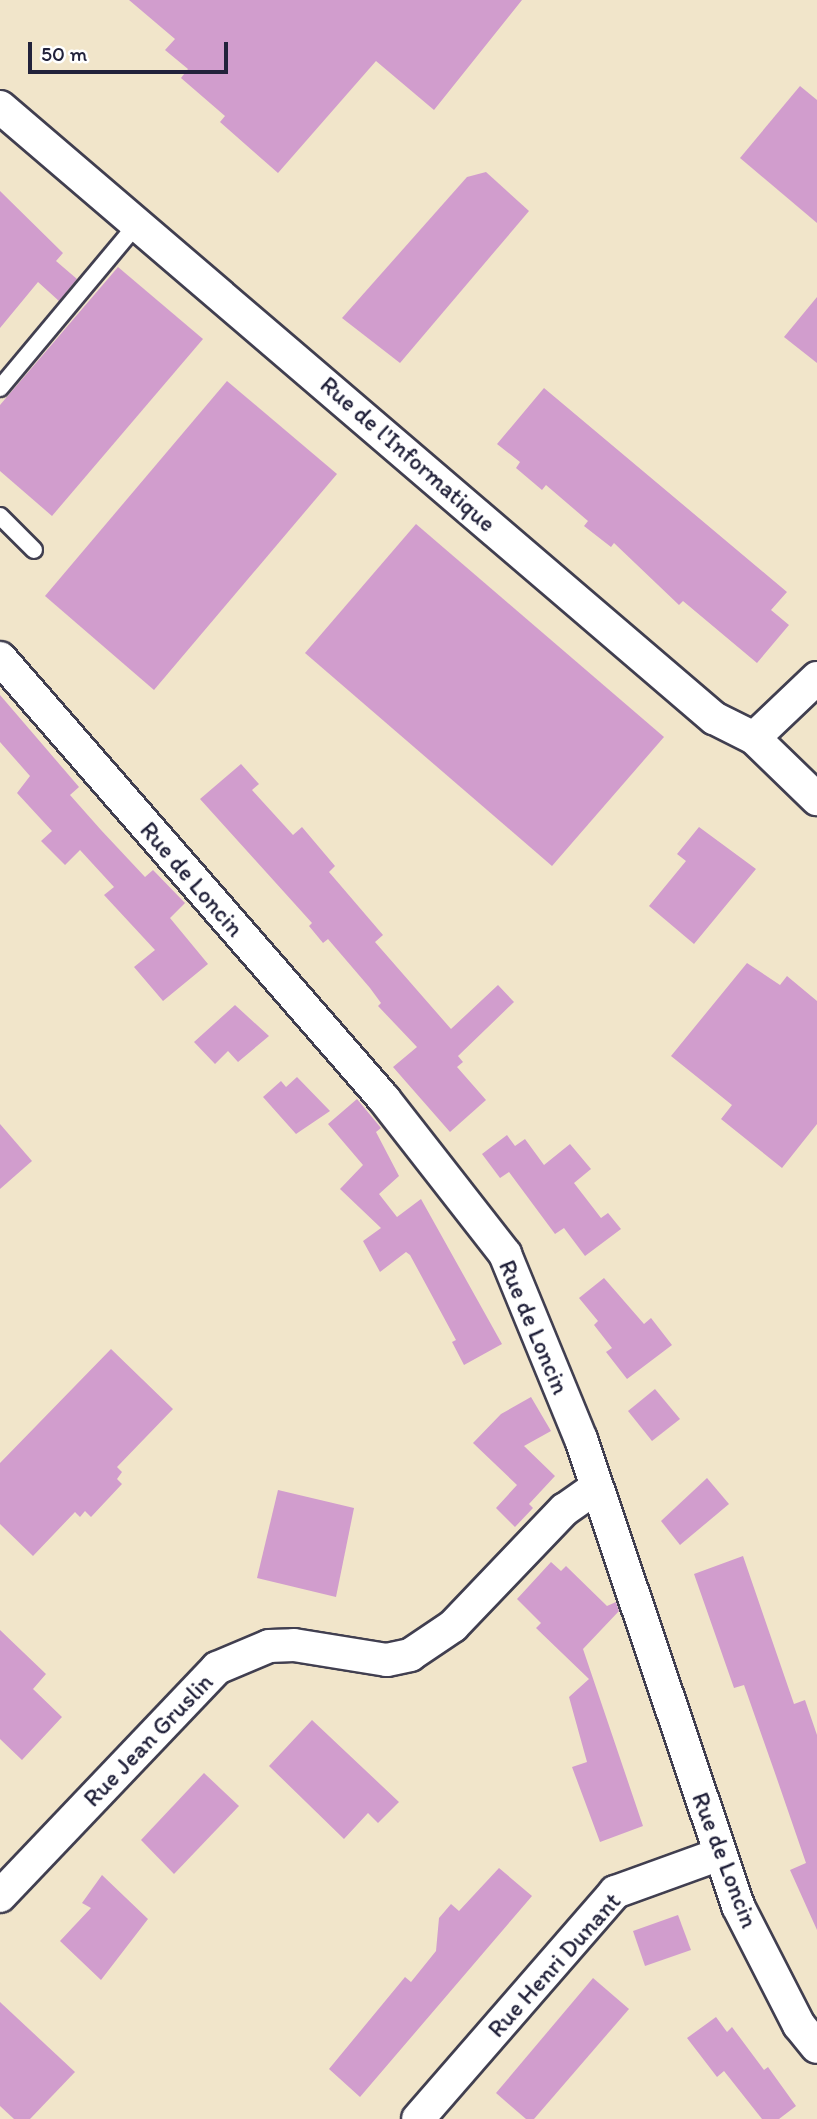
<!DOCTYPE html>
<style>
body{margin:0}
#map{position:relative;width:817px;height:2119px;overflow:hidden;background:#f1e5ca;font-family:Itim,sans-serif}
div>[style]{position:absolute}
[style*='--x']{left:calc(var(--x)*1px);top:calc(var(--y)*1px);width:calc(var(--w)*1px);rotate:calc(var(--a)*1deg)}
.building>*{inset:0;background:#d19dcd}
.roads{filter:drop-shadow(2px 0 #413f50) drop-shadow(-2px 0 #413f50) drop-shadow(0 2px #413f50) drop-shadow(0 -2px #413f50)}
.service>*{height:16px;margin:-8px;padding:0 8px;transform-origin:8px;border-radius:8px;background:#fff}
.minor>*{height:32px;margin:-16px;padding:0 16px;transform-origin:16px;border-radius:16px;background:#fff}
span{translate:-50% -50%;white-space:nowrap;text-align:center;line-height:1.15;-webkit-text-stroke:5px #fff;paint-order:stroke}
.street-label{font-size:24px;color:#22223b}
.scale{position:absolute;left:28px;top:42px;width:200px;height:32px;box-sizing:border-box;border:4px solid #22223b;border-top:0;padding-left:9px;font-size:21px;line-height:24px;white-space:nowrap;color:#22223b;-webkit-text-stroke:5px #fff;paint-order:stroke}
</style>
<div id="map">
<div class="building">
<i style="clip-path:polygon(129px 0,522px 0,434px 110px,376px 61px,278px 173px,220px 122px,225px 116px,181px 78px,188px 69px,165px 50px,175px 39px)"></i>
<i style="clip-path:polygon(800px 86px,817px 100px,817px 223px,740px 158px)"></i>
<i style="clip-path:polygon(486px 172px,529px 211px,400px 363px,342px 318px,467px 177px)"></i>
<i style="clip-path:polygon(0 191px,63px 253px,56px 261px,77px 279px,59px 301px,38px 282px,0 328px)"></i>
<i style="clip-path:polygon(118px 267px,203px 339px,52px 516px,0 471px,0 405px)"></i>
<i style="clip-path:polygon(817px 297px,817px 363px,784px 337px)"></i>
<i style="clip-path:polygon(227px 381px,337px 474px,154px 690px,45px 596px)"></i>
<i style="clip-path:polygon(544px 388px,787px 592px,771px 610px,789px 625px,757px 663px,683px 601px,679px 605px,614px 543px,611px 547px,584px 526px,588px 521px,546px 485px,542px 490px,516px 468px,520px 462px,497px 444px)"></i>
<i style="clip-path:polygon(416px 524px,664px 737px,552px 866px,305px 653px)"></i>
<i style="clip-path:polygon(0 695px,79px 787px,70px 795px,101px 830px,145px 877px,153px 870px,185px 903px,170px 918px,208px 964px,163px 1001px,134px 967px,155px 950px,104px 895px,114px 887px,80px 850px,65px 865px,41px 841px,52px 831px,17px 793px,30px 776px,0 742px)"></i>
<i style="clip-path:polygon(241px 764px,259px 784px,252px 790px,293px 835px,302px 827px,335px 866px,329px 872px,383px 935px,375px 942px,451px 1029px,498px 985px,514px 1002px,458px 1056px,463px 1062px,457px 1067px,486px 1100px,450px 1132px,393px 1067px,417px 1047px,378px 1006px,381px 1003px,370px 988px,328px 939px,323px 943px,309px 926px,312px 923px,200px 799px)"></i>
<i style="clip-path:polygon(699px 827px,756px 869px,694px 944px,649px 906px,686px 861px,677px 854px)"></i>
<i style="clip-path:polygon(747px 963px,780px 985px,787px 976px,817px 1001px,817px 1124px,782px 1168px,721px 1119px,732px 1105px,671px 1056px)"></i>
<i style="clip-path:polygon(235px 1005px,269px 1036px,238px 1062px,228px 1051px,215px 1064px,194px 1042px)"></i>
<i style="clip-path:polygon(297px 1077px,330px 1111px,296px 1134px,263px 1097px,281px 1081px,286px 1087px)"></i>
<i style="clip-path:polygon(357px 1099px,381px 1128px,376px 1132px,399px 1176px,379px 1194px,397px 1217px,421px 1199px,502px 1344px,464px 1365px,452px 1342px,456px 1340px,410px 1255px,406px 1252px,380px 1272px,363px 1241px,381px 1228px,340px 1189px,363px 1165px,328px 1124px)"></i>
<i style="clip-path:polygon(0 1124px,32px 1161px,0 1189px)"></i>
<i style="clip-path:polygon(507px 1135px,515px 1146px,525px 1139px,544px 1165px,570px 1144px,591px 1169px,574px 1183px,601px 1218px,608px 1213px,621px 1229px,585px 1256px,564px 1228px,555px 1234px,509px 1172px,500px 1178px,482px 1154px)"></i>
<i style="clip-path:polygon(604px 1278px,644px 1324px,651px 1318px,672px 1345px,627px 1379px,606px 1352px,612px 1348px,594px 1325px,598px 1321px,579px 1298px)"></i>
<i style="clip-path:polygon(111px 1349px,173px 1409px,117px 1467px,122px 1472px,117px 1479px,122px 1484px,91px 1517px,85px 1511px,80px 1517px,75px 1512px,33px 1556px,0 1524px,0 1463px)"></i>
<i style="clip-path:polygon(655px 1389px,680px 1419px,652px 1441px,628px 1411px)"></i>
<i style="clip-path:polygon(531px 1397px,551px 1431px,524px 1446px,555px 1476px,529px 1504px,533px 1508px,515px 1527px,496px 1508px,517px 1485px,473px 1443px,501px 1414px)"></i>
<i style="clip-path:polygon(707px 1478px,729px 1504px,680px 1545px,661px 1521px)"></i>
<i style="clip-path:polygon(278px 1490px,354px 1508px,336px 1597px,257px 1578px)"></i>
<i style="clip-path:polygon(743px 1556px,794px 1704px,805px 1700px,817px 1735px,817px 1930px,790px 1870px,806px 1863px,776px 1776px,744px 1685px,734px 1688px,694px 1574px)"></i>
<i style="clip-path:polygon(551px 1562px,561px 1571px,566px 1566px,607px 1606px,616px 1602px,619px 1611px,583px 1649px,643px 1826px,600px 1842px,572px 1767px,587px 1762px,569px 1697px,589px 1679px,536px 1628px,541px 1623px,517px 1599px)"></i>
<i style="clip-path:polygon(0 1630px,46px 1674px,33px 1689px,62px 1717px,22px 1760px,0 1739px)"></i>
<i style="clip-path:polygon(312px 1720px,399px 1802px,378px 1823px,368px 1813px,344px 1839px,269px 1766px)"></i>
<i style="clip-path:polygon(204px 1773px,239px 1806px,174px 1874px,141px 1840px)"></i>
<i style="clip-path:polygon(499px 1868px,532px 1896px,360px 2097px,329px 2069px,405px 1977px,411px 1982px,436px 1951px,439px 1918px,451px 1904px,459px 1911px)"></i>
<i style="clip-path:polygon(102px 1875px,148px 1919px,101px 1980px,60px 1941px,91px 1908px,82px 1903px)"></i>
<i style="clip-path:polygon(678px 1915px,691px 1950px,645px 1966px,633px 1931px)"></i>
<i style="clip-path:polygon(593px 1978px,629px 2009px,534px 2119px,526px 2119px,496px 2093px)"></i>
<i style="clip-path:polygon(0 2002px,75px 2072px,30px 2119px,14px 2119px,0 2106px)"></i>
<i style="clip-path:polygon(716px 2017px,727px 2032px,732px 2027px,764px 2070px,768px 2067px,796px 2106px,779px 2119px,762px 2119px,724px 2071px,717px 2077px,687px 2038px)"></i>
</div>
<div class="roads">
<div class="service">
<i style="--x:0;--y:388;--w:214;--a:-50.1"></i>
<i style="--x:0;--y:516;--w:48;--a:45"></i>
</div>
<div class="minor">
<i style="--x:0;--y:107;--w:940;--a:40.56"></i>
<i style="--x:714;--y:718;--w:45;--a:26.6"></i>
<i style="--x:754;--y:738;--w:87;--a:-43.6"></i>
<i style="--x:0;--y:658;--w:585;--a:48.95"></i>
<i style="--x:384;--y:1099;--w:197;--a:52"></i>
<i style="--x:505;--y:1254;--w:200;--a:67.7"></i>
<i style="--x:581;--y:1439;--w:493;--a:71.4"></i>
<i style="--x:738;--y:1906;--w:134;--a:62.9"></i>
<i style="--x:799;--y:2025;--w:28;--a:51"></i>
<i style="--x:754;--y:738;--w:88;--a:44.1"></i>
<i style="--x:0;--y:1896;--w:315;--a:-46.4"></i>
<i style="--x:217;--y:1668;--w:56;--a:-22.9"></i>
<i style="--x:269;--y:1646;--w:25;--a:-2"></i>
<i style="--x:294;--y:1645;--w:94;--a:9.2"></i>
<i style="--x:387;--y:1660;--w:24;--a:-12"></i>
<i style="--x:410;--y:1655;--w:52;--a:-34"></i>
<i style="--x:453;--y:1626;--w:161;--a:-46.3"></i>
<i style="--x:564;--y:1510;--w:39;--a:-35"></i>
<i style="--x:418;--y:2119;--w:301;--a:-49"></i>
<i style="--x:615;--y:1892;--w:112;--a:-19.9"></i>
</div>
</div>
<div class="street-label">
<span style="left:408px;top:454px;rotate:41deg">Rue de l'Informatique</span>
<span style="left:192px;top:879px;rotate:49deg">Rue de Loncin</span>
<span style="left:534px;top:1327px;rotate:67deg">Rue de Loncin</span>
<span style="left:148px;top:1740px;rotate:-46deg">Rue Jean Gruslin</span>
<span style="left:725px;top:1860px;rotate:69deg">Rue de Loncin</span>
<span style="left:554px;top:1965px;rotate:-48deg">Rue Henri Dunant</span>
</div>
<div class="scale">50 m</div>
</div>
